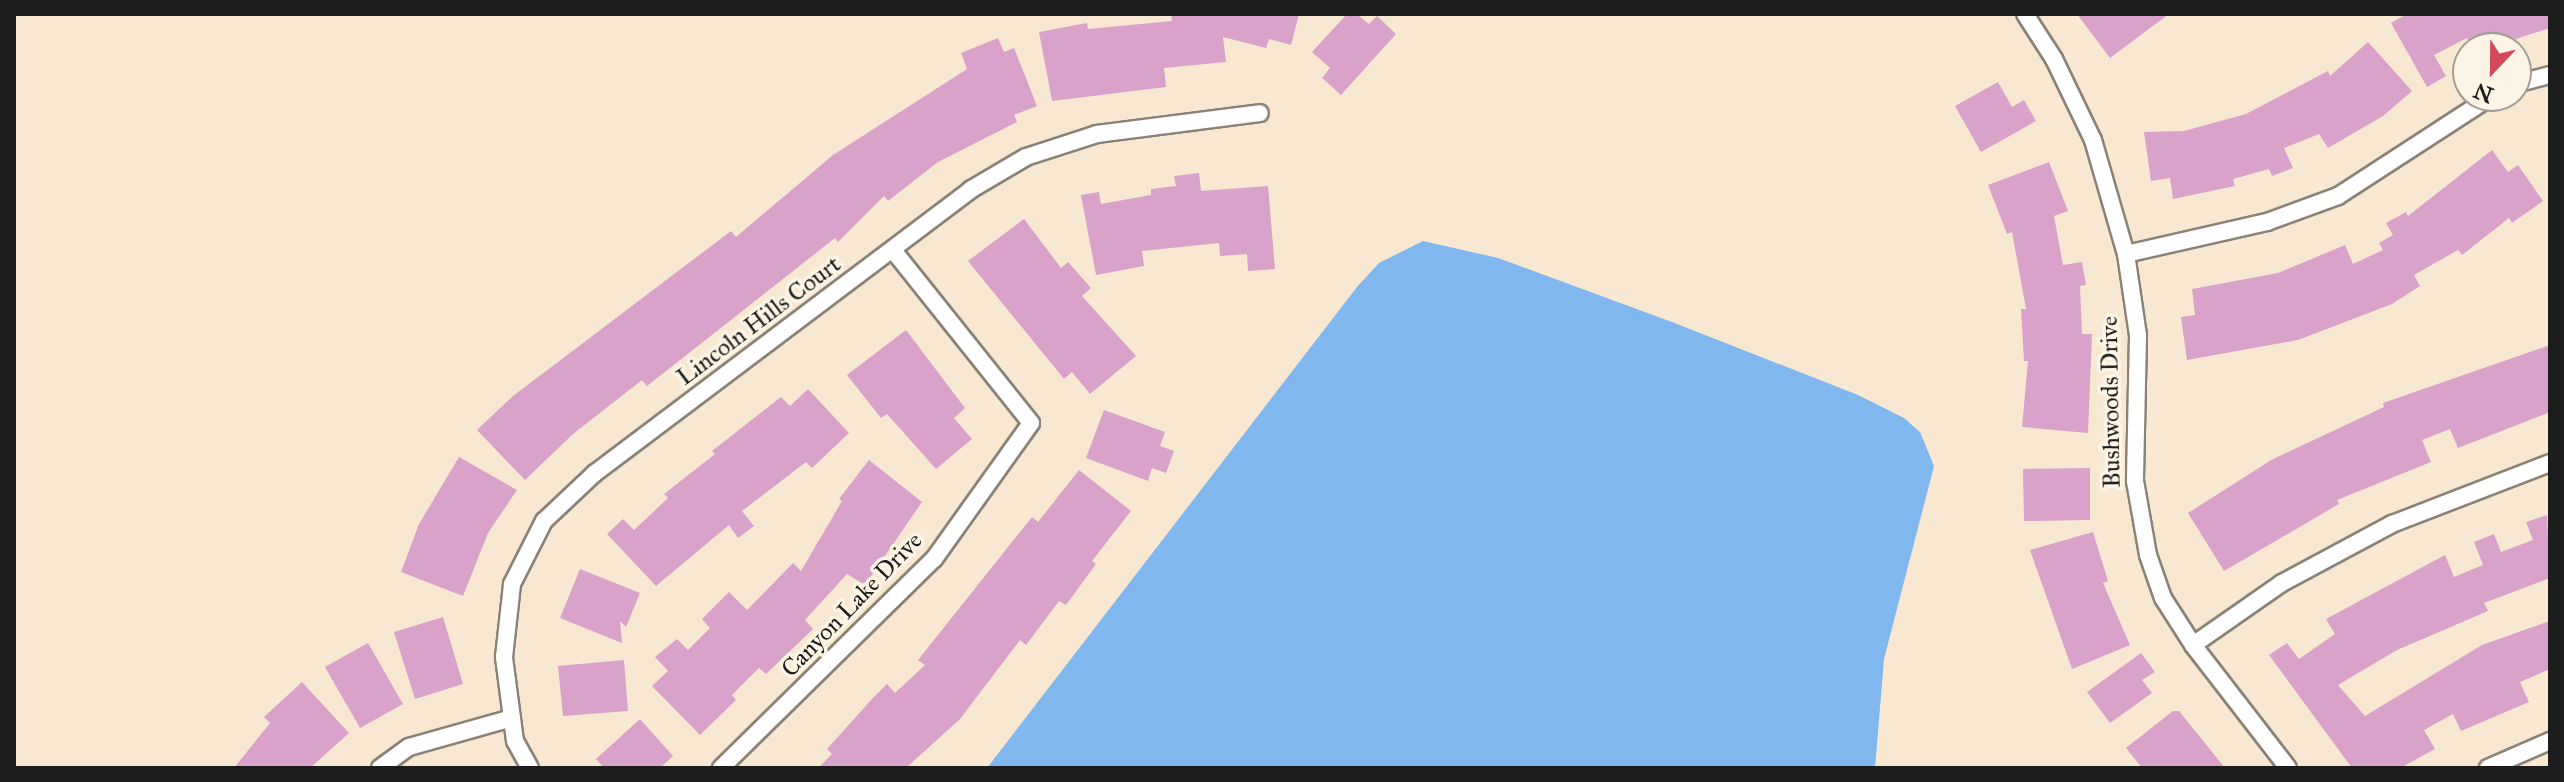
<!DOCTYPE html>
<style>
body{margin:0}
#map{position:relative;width:2564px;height:782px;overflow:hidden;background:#f8e8d1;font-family:"IM FELL Great Primer",serif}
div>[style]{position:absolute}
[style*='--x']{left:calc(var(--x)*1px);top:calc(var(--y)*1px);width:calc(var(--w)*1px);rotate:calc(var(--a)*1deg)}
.water>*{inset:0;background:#80b7ef}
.building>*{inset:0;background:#d8a2ca}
.roads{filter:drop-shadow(2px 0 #8a8276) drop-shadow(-2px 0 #8a8276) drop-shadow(0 2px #8a8276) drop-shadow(0 -2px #8a8276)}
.minor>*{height:16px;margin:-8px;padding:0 8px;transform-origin:8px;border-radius:8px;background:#fff}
span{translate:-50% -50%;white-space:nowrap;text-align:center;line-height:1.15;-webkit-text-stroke:7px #fcf5e5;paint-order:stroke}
.street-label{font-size:24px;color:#1c1c1c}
.frame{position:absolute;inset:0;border:16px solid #1c1c1c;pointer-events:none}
.north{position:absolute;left:2452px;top:32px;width:80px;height:80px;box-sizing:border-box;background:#fcf5e5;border:2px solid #a29e95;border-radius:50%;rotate:202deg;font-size:22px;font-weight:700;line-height:32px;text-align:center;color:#1c1c1c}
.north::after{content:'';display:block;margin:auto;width:28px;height:36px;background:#d1495b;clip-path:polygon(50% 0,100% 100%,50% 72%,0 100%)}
</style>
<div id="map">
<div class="water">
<i style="clip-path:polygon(1423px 241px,1498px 258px,1672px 322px,1858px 395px,1904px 418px,1920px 432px,1934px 466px,1884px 659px,1875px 768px,987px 768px,1357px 287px,1379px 263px)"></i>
</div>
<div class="building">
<i style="clip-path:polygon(1171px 14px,1299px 14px,1291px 45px,1269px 39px,1266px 48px,1223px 37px,1226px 62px,1164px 68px,1166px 87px,1052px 101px,1039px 32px,1087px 23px,1088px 29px,1172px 21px)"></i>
<i style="clip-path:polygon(1347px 14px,1357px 14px,1369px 24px,1377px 16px,1396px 34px,1341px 95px,1322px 78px,1330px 68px,1312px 52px)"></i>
<i style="clip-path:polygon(2077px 14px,2169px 14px,2110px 58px)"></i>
<i style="clip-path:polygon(2407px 14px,2550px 14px,2550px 28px,2488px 48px,2471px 48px,2467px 38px,2434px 55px,2446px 76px,2427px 87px,2391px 23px)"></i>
<i style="clip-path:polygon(998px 38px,1004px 52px,1014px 48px,1037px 106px,1014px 115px,1017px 122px,938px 162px,888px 201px,884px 196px,838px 242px,835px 238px,647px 386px,642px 380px,573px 434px,525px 480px,477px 430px,513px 396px,731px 231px,736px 237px,833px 155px,967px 69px,961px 53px)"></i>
<i style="clip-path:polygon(2368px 42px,2412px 91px,2383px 116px,2328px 148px,2319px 134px,2284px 148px,2293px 168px,2272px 176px,2269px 169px,2233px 179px,2235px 186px,2173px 199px,2170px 178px,2151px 181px,2144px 132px,2184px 131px,2246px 114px,2328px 71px,2330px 76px)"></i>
<i style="clip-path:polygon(1998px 82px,2012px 107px,2024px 100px,2036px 121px,1981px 152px,1955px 106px)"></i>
<i style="clip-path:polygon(2492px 150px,2508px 172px,2518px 165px,2543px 201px,2512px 223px,2509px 218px,2462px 255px,2458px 250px,2414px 275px,2420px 286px,2392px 304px,2298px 340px,2187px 360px,2181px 317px,2195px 315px,2192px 289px,2278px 273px,2345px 245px,2353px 264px,2383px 250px,2379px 243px,2393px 235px,2386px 223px,2406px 212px,2408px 216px)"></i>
<i style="clip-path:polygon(2049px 162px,2068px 211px,2054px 216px,2063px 265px,2082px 262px,2086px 285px,2080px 286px,2082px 334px,2092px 334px,2088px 433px,2022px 427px,2028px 361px,2024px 361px,2021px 309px,2026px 309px,2012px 232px,2007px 234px,1988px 185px)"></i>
<i style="clip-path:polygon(1199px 173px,1201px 191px,1268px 186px,1275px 269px,1248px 271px,1247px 254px,1220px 256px,1219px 243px,1142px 251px,1144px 266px,1096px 275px,1081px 195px,1099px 192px,1101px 204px,1151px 195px,1151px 189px,1176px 186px,1174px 176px)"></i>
<i style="clip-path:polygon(1024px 219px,1061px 268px,1068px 262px,1091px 288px,1082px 296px,1136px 356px,1090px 394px,1072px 372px,1064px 379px,968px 261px)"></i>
<i style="clip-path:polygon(906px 330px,965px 408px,954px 418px,972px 439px,936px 469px,887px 414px,881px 418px,847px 375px)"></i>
<i style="clip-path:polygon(2550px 345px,2550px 412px,2458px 448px,2450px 429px,2422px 440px,2431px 462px,2337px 500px,2339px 504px,2224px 571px,2188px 513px,2273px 459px,2384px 407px,2383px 403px)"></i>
<i style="clip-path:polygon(808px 389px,849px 433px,812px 468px,806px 462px,742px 511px,754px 526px,738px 538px,729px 525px,656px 586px,607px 534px,623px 519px,634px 530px,668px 498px,664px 494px,715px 454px,712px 451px,781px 397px,790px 406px)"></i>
<i style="clip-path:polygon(1104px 410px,1165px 432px,1160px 446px,1174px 451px,1166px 473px,1152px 468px,1148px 481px,1086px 458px)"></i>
<i style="clip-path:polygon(459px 457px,517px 490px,488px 533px,463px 596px,401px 572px,419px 524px)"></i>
<i style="clip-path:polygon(869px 460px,922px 502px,865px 585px,847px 574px,805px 620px,813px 629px,766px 674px,759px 668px,732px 695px,736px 700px,700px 735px,652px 686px,668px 671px,655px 657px,677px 639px,688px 650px,710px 628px,702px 619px,729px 592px,747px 610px,793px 563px,801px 571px,842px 501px,839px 499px)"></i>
<i style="clip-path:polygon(2090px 468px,2090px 520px,2024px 521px,2023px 469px)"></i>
<i style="clip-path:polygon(1079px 470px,1131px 511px,1092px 561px,1096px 564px,1066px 605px,1059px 601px,1026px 645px,1020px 640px,960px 719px,906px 768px,818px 768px,832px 754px,827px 749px,872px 699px,887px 684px,895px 693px,925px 665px,918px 660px,1032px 517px,1038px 522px)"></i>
<i style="clip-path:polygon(2547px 515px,2550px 578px,2484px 603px,2488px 611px,2397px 650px,2338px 685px,2365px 716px,2482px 645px,2550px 621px,2550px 669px,2520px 682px,2529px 702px,2461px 731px,2453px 714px,2424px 730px,2435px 749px,2400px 768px,2352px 768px,2269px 655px,2287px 643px,2299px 659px,2335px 634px,2326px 619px,2445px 555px,2454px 577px,2483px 565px,2474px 542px,2494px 534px,2501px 552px,2533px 540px,2526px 522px)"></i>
<i style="clip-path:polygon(2093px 532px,2108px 581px,2103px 583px,2130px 645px,2072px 669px,2030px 550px)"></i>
<i style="clip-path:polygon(580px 569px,640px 593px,626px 627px,620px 621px,622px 643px,560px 618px)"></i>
<i style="clip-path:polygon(443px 617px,463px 684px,415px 699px,394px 632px)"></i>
<i style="clip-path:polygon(368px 643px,403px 704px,360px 728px,325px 667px)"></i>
<i style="clip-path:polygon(2141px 653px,2155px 672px,2142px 680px,2152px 693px,2110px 723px,2087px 692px)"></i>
<i style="clip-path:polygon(624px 660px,628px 711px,563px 716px,558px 666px)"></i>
<i style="clip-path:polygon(302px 682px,349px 733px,310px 768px,234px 768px,270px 723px,264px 717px)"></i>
<i style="clip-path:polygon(2173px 711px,2179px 711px,2225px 768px,2142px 768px,2126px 748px)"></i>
<i style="clip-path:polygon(640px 719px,673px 756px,660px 768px,604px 768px,596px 759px)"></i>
</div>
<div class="roads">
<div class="minor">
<i style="--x:2025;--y:14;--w:54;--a:57.2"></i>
<i style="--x:2054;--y:59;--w:90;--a:64.3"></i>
<i style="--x:2093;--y:140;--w:119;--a:73.9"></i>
<i style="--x:2126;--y:254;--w:82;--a:81.6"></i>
<i style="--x:2138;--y:335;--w:146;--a:91.2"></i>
<i style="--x:2135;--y:481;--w:75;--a:80"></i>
<i style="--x:2148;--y:555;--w:46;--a:70.8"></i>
<i style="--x:2163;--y:598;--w:56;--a:57.4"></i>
<i style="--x:2193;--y:645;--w:155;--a:52.3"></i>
<i style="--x:2516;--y:84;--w:35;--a:-15"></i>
<i style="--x:2126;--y:254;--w:145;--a:-12.8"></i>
<i style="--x:2267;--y:222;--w:76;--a:-20.1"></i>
<i style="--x:2338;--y:196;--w:184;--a:-33"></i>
<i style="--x:2193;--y:645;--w:108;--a:-34.9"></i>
<i style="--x:2282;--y:583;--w:125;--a:-28.2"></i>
<i style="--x:2392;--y:524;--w:169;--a:-21.1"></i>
<i style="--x:380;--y:768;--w:36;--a:-36"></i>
<i style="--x:409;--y:747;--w:107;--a:-15.7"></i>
<i style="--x:530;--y:768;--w:31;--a:-119"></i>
<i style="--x:515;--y:741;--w:85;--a:-97.5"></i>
<i style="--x:504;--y:657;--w:73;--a:-83.7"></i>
<i style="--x:512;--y:584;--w:71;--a:-63.1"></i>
<i style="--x:544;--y:521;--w:70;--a:-43.3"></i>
<i style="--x:595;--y:473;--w:470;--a:-37"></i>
<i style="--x:970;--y:190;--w:65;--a:-30.5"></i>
<i style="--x:1026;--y:157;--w:75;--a:-17.9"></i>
<i style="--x:1097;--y:134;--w:164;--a:-7.3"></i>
<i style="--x:721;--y:768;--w:298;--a:-44.5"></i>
<i style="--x:934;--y:559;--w:167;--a:-54.5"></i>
<i style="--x:1031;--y:423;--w:221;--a:-128.6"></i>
<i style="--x:2488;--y:768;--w:68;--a:-23.5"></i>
</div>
</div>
<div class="street-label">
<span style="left:759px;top:321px;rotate:-37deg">Lincoln Hills Court</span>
<span style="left:2111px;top:402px;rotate:-91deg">Bushwoods Drive</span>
<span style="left:852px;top:605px;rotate:-46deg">Canyon Lake Drive</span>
</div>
<div class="frame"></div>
<div class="north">N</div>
</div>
